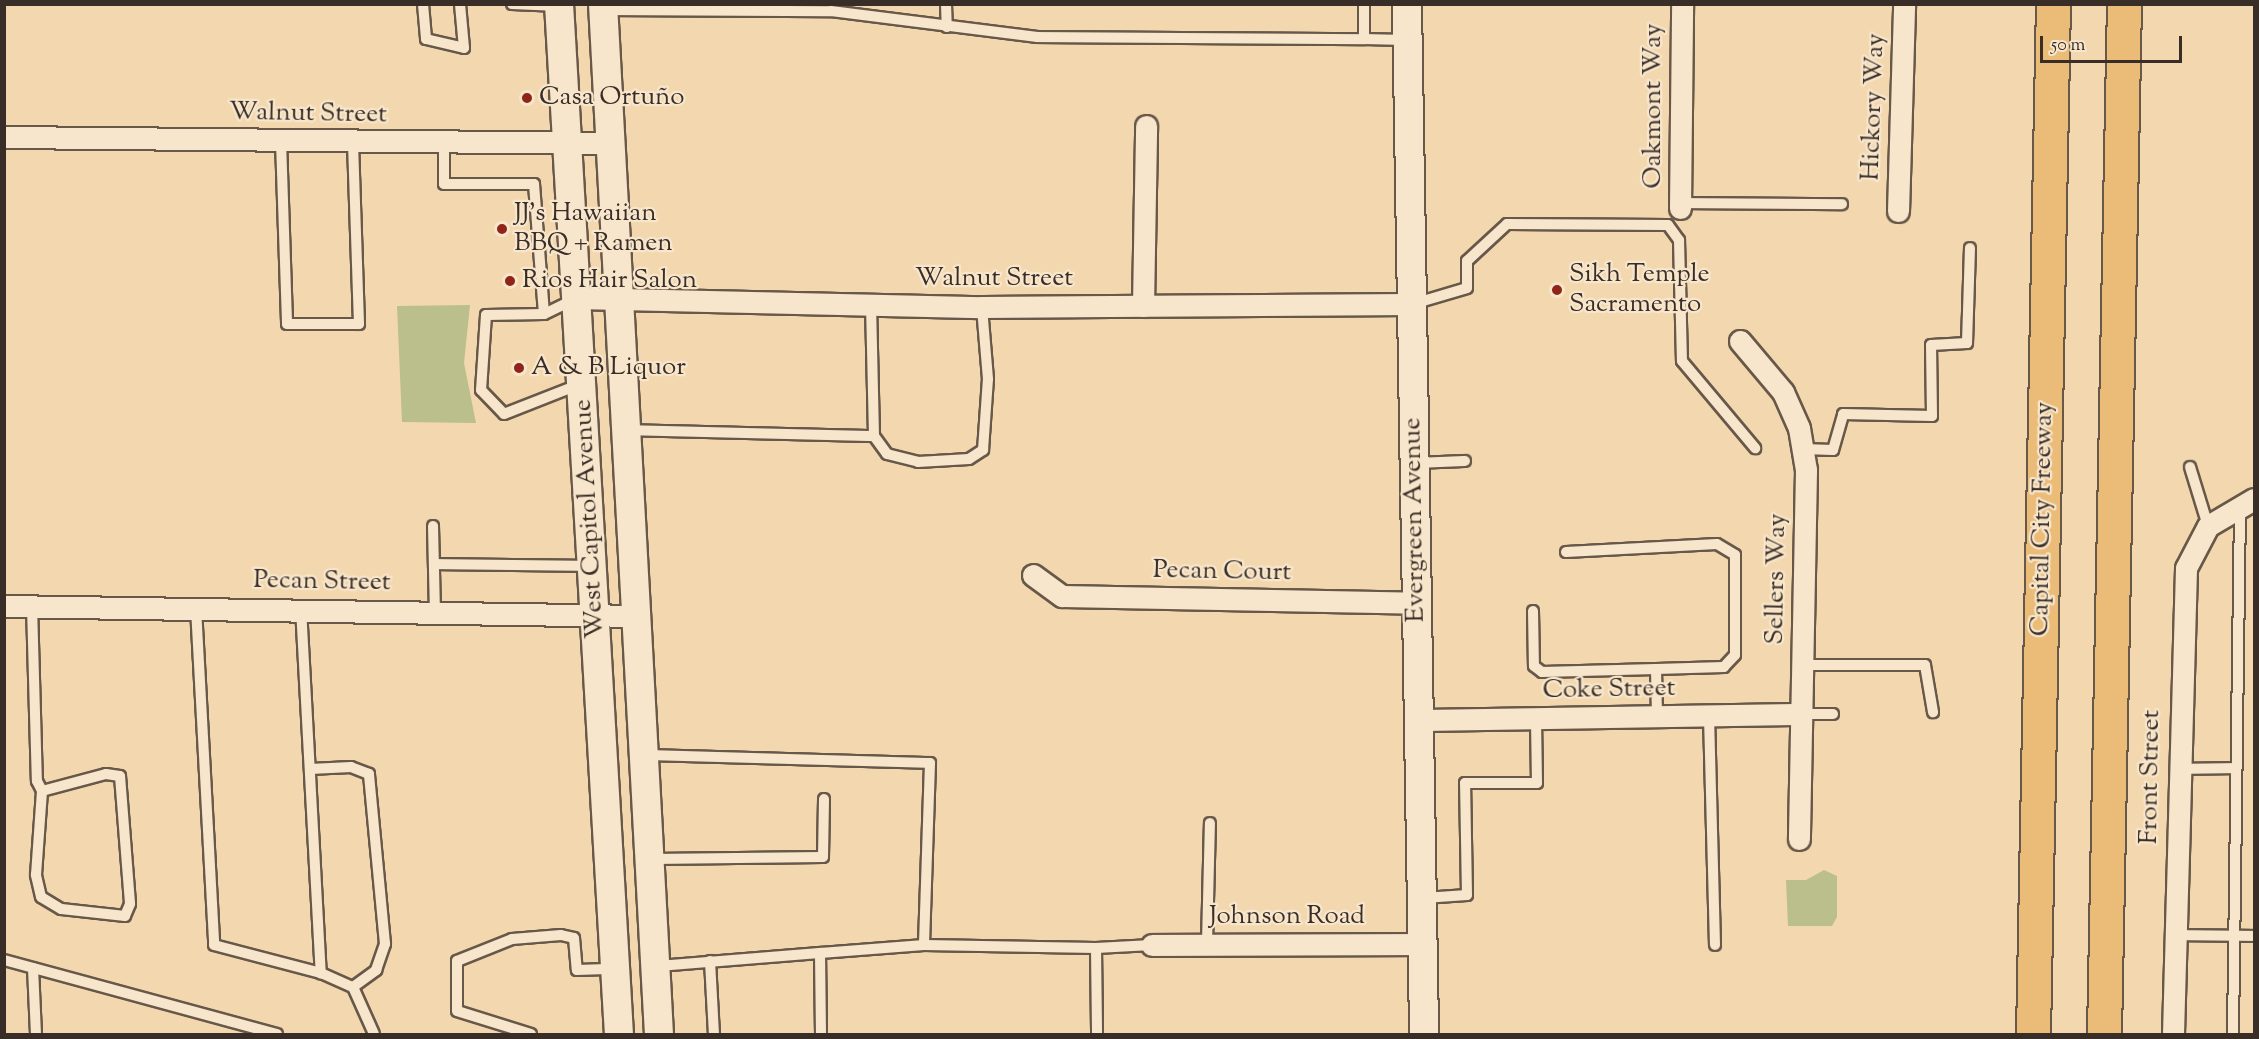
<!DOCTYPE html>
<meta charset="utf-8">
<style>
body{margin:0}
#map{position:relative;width:2259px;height:1039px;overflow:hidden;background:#f3d8af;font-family:"Sorts Mill Goudy",serif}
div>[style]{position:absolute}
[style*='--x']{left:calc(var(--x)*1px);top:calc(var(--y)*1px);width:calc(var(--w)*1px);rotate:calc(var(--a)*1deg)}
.green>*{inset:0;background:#babf8b}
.roads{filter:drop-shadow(2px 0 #685849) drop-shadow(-2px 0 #685849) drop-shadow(0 2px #685849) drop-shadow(0 -2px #685849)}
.lane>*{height:10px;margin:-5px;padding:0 5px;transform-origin:5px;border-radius:5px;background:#f7e6cb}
.street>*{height:21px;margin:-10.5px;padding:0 10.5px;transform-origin:10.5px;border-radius:10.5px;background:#f7e6cb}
.secondary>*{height:28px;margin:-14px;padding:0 14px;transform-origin:14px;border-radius:14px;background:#f7e6cb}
.highway>*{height:33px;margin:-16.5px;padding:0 16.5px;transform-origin:16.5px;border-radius:16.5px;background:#eabc78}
.dots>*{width:16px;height:16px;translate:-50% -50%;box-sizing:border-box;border:3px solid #f7e6cb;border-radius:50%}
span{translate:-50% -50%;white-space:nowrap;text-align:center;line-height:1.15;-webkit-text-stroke:4.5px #f7e6cb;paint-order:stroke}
.poi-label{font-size:26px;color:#392d27}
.left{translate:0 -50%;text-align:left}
.street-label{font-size:26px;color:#392d27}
.frame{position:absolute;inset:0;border:6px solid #392d27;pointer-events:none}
.scale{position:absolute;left:2040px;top:36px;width:142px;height:27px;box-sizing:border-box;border:3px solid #392d27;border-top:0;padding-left:8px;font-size:18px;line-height:21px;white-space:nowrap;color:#392d27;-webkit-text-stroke:4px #f7e6cb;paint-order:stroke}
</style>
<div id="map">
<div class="green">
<i style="clip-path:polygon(470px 305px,464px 363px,476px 423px,402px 422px,397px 306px)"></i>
<i style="clip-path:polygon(1824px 870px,1837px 876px,1837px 917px,1832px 926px,1788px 926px,1786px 880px,1806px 880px)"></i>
</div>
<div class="roads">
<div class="lane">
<i style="--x:423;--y:4;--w:35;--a:85"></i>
<i style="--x:426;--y:39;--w:39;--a:13"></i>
<i style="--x:464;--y:48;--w:44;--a:-95.2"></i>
<i style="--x:512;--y:4;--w:47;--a:2.4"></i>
<i style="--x:946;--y:4;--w:23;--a:88"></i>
<i style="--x:603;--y:10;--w:228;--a:0.3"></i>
<i style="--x:831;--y:11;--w:208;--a:7.2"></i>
<i style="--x:1037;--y:37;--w:327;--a:0.4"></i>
<i style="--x:1364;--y:39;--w:35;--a:-90"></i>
<i style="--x:1364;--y:39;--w:41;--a:1.4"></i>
<i style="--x:281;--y:141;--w:183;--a:88.1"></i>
<i style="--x:287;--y:324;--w:72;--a:0"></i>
<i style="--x:359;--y:324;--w:182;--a:-91.9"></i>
<i style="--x:444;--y:143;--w:41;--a:90"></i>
<i style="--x:444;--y:184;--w:90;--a:0"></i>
<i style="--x:534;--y:184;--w:130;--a:85.6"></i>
<i style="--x:1680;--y:203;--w:162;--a:0.4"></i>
<i style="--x:573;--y:300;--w:32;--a:154"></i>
<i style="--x:544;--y:314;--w:58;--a:179"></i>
<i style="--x:486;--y:315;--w:75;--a:93.8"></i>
<i style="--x:481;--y:390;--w:33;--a:46"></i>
<i style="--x:504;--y:414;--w:79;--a:-21.4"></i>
<i style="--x:1413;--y:304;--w:56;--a:-16.5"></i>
<i style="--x:1467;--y:288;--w:27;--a:-90"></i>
<i style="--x:1467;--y:261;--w:54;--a:-42.8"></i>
<i style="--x:1507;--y:224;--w:161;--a:0.4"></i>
<i style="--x:1668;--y:225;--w:19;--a:54"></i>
<i style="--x:1679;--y:240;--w:121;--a:88.6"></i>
<i style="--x:1682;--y:361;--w:114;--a:50"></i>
<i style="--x:628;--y:430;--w:246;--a:1.4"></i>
<i style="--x:874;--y:436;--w:131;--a:-91.3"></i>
<i style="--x:874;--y:436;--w:22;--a:54"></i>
<i style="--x:887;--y:454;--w:32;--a:14"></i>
<i style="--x:918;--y:462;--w:51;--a:-3.4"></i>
<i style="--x:969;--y:459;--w:17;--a:-33"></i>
<i style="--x:983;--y:450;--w:71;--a:-86"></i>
<i style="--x:988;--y:379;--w:72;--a:-94.8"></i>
<i style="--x:1803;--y:449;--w:30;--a:2"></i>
<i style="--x:1833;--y:450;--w:37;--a:-74"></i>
<i style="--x:1843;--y:414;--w:89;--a:1.3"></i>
<i style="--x:1932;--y:416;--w:71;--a:-90.8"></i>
<i style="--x:1931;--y:345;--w:36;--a:-3"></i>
<i style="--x:1967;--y:343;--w:95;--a:-88.2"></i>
<i style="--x:1415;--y:463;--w:50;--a:-2.3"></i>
<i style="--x:2190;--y:467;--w:62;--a:73"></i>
<i style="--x:433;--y:526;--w:85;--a:88.7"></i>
<i style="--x:1566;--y:552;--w:151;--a:-3"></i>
<i style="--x:1717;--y:544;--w:21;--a:31"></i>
<i style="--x:1735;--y:555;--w:100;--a:90"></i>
<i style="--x:1735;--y:655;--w:16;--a:133"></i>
<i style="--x:1724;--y:667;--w:68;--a:178.3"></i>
<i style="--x:434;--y:564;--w:158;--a:0.7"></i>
<i style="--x:32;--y:606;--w:175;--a:88.4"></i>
<i style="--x:37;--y:781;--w:11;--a:63"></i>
<i style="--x:42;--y:791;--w:66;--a:-14.9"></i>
<i style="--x:106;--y:774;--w:14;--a:8"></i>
<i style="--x:120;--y:776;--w:128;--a:85.5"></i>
<i style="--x:130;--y:904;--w:13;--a:113"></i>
<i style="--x:125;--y:916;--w:64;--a:-173.8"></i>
<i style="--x:61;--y:909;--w:23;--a:-149"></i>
<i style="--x:41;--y:897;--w:23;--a:-103"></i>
<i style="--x:36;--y:875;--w:84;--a:-85.9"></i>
<i style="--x:196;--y:608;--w:337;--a:86.9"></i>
<i style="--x:214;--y:945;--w:111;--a:14.7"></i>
<i style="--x:321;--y:973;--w:35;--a:24"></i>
<i style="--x:353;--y:987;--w:29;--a:-36"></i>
<i style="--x:376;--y:970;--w:28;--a:-71"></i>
<i style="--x:385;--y:944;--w:171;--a:-95.4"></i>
<i style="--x:369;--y:774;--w:19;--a:-159"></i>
<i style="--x:351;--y:767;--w:41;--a:177.2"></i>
<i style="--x:301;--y:608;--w:366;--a:86.9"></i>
<i style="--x:1533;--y:611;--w:55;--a:89"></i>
<i style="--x:1534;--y:666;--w:10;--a:37"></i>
<i style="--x:1542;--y:672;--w:114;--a:-1.5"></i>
<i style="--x:1656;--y:669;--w:47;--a:88.8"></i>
<i style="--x:1802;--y:665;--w:123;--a:0"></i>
<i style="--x:1925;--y:665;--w:48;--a:80.3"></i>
<i style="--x:1800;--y:714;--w:33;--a:0"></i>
<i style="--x:1709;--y:716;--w:229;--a:88.5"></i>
<i style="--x:644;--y:755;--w:286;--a:1.6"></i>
<i style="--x:930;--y:763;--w:182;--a:91.9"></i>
<i style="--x:924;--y:945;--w:104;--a:175.6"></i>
<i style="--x:2178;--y:769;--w:58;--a:-1"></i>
<i style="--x:652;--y:859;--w:171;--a:-0.7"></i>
<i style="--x:823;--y:857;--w:58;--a:-89"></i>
<i style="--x:1424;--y:898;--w:43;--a:-4"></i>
<i style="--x:1467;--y:895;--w:112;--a:-91"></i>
<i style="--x:1465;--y:783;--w:72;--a:0"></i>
<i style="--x:1537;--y:783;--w:65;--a:-90.9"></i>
<i style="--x:2174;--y:935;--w:80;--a:0.7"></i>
<i style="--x:1207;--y:943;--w:120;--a:-88.6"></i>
<i style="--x:924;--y:945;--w:172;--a:1"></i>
<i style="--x:1096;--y:948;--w:86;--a:89.3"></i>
<i style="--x:1096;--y:948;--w:56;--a:-3.1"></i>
<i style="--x:4;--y:960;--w:283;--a:15.2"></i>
<i style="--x:710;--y:961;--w:73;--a:86.9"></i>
<i style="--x:657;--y:966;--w:164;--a:-4.6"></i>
<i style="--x:820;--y:953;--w:81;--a:89.3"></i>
<i style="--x:33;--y:968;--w:66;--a:87.4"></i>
<i style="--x:353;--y:987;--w:51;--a:65.9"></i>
<i style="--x:531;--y:1034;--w:77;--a:-162.7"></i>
<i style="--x:457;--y:1011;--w:50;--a:-90"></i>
<i style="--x:457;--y:961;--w:59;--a:-21.8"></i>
<i style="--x:512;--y:939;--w:49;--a:-4.7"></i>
<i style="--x:561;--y:935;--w:13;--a:13"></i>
<i style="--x:574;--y:938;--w:32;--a:85"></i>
<i style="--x:577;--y:970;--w:37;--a:-2"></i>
<i style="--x:2233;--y:1034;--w:527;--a:-89.24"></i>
</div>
<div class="street">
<i style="--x:4;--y:137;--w:607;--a:0.57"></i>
<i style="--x:1680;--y:208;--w:204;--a:-89.4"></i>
<i style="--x:1898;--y:211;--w:207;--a:-88.3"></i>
<i style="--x:576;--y:298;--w:406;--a:1.3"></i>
<i style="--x:982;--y:307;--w:430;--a:-0.4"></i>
<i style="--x:1143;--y:306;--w:180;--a:-89"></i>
<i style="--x:1740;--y:341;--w:67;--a:49.9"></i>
<i style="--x:1783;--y:392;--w:39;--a:66"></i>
<i style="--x:1799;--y:428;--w:43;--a:80.5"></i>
<i style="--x:1806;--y:470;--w:369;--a:91.1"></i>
<i style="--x:1033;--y:575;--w:36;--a:36"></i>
<i style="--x:1062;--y:596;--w:355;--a:1.1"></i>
<i style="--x:4;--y:606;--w:635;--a:0.9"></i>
<i style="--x:1418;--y:720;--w:382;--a:-0.9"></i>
<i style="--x:1152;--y:945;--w:270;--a:-0.2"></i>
<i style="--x:2173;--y:1034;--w:466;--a:-88.4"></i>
<i style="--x:2186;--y:568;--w:47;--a:-62.4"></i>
<i style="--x:2208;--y:526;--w:53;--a:-30.4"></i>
</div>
<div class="secondary">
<i style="--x:559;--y:4;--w:1032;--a:86.67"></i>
<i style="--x:603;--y:4;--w:1032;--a:86.89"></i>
<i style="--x:1407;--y:4;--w:1030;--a:89.05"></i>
</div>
<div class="highway">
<i style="--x:2033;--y:1034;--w:1030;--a:-88.89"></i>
<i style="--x:2104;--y:1034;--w:1030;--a:-88.89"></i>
</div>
</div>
<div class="dots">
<i style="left:527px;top:98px;background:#8f2418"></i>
<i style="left:502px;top:229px;background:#8f2418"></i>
<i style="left:510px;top:281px;background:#8f2418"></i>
<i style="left:1557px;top:290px;background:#8f2418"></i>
<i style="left:519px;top:368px;background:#8f2418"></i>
</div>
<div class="poi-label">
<span class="left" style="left:539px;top:98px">Casa Ortuño</span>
<span class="left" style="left:514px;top:229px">JJ's Hawaiian<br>BBQ + Ramen</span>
<span class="left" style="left:1569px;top:290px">Sikh Temple<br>Sacramento</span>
<span class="left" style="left:522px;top:281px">Rios Hair Salon</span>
<span class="left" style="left:531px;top:368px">A &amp; B Liquor</span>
</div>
<div class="street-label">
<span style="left:1654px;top:106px;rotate:-90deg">Oakmont Way</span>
<span style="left:1874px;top:107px;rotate:-88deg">Hickory Way</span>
<span style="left:308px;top:114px;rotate:1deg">Walnut Street</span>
<span style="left:994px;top:279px">Walnut Street</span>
<span style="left:590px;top:519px;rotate:-93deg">West Capitol Avenue</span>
<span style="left:2043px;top:519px;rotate:-89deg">Capital City Freeway</span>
<span style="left:1415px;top:520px;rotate:-91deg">Evergreen Avenue</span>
<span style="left:1222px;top:572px;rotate:1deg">Pecan Court</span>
<span style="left:1777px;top:579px;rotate:-89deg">Sellers Way</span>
<span style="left:322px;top:582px;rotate:1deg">Pecan Street</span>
<span style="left:1609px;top:690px;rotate:-1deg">Coke Street</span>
<span style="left:2151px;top:777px;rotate:-89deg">Front Street</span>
<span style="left:1287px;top:917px">Johnson Road</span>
</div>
<div class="frame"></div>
<div class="scale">50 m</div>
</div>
